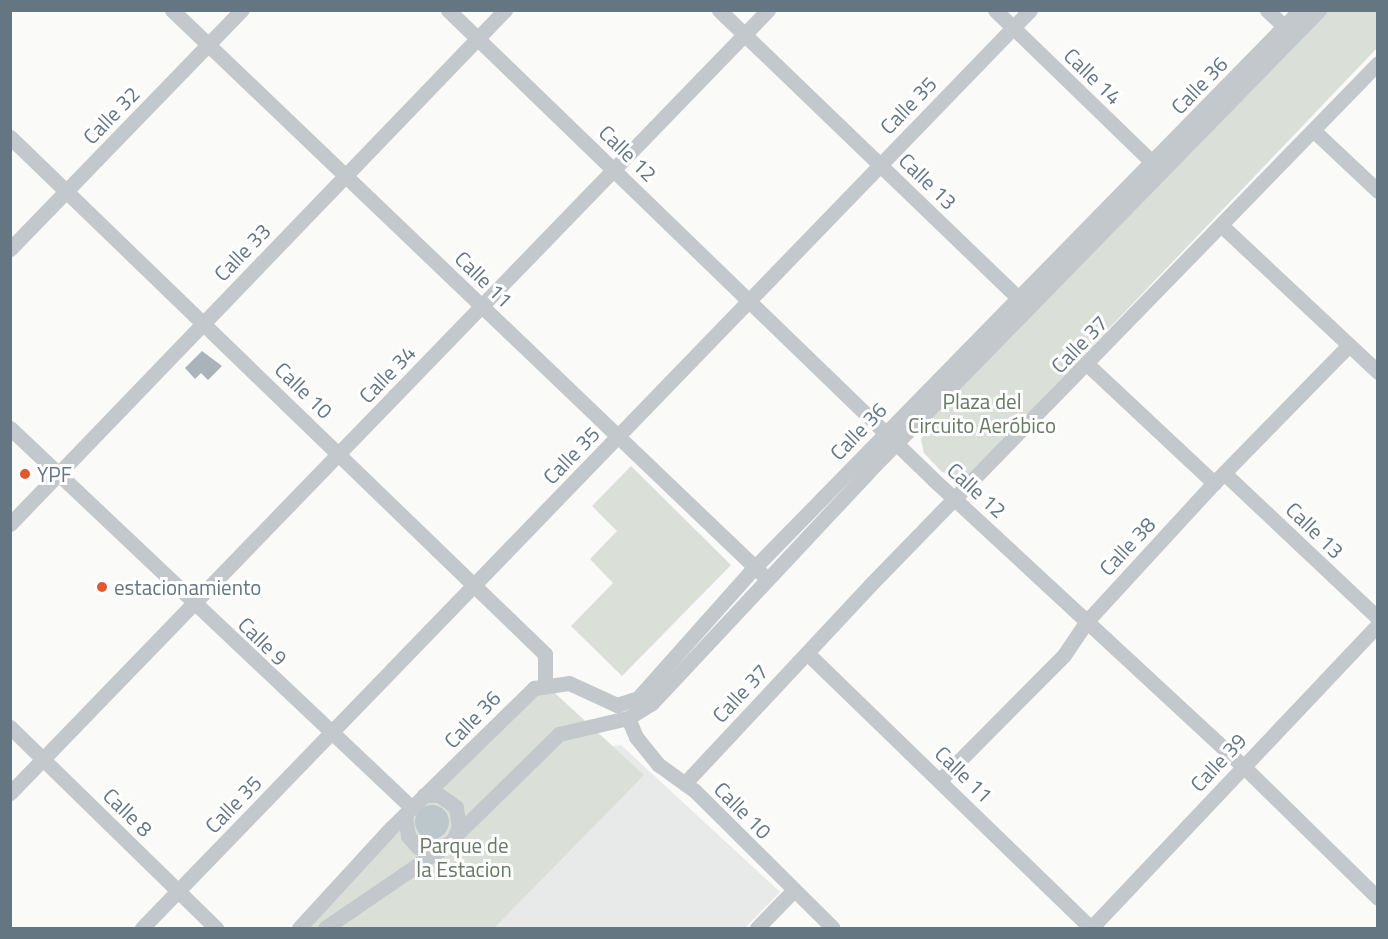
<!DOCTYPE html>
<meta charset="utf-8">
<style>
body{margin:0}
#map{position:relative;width:1388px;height:939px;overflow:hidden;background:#fafaf8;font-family:"Titillium Web",sans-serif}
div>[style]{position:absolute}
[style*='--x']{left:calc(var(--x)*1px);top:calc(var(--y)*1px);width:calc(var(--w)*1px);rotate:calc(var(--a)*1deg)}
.built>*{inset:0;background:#e8e9e9}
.green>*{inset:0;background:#dadfd7}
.water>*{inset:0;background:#bbc7cb}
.round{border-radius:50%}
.building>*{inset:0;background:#aab3b9}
.minor>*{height:15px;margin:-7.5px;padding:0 7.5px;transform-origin:7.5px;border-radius:7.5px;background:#c3c8cc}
.dots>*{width:16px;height:16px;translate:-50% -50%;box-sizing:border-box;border:3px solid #fff;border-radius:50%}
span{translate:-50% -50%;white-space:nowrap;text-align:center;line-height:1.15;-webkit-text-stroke:6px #fff;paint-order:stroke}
.street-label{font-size:21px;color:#657683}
.park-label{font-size:21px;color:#687a64}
.poi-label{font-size:21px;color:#657683}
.left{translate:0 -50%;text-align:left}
.frame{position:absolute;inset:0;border:12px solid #657683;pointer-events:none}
</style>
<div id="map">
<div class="built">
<i style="clip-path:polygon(621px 745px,780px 892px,745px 928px,383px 928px,575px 753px)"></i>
</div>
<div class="green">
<i style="clip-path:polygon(1328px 11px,1377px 11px,1377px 48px,970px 474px,962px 478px,942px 472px,924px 453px,921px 440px,931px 418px)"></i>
<i style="clip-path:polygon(631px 466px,731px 565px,622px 676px,571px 626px,613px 583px,590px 559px,617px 531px,592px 506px)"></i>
<i style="clip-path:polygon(545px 684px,644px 775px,494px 928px,299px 928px)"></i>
</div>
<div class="water">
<i class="round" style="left:415px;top:805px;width:34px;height:34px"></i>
</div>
<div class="building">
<i style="clip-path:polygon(202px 351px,222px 366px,208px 380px,201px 373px,195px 379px,185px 368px)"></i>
</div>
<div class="minor">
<i style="--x:172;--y:10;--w:816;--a:43.71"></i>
<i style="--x:448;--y:10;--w:676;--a:44.04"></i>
<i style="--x:934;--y:480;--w:421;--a:42.8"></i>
<i style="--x:1243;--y:766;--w:189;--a:44.4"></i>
<i style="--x:719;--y:10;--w:424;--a:43.9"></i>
<i style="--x:995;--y:10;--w:228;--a:44.1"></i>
<i style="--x:1267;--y:10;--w:32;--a:44"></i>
<i style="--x:1313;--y:130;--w:89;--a:43.2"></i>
<i style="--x:10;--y:137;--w:744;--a:44.02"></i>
<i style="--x:545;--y:654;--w:30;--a:90"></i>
<i style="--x:1222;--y:226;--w:214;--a:43.1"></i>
<i style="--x:10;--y:249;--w:333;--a:-45.9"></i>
<i style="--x:1088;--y:365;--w:173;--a:43.1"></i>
<i style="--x:10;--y:428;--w:553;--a:43.39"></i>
<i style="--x:1224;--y:473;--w:212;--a:43.3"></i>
<i style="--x:10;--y:524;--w:714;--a:-46.08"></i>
<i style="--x:807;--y:653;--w:395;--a:44.1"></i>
<i style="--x:628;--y:718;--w:21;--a:67"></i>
<i style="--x:636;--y:737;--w:36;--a:51"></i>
<i style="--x:659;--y:765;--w:44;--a:35.8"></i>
<i style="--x:695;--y:791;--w:194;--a:44.8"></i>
<i style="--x:10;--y:727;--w:288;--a:44.3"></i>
<i style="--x:940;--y:780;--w:176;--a:-45.2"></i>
<i style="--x:1064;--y:655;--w:41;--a:-55.9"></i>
<i style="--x:1087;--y:621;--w:188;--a:-47.4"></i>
<i style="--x:1214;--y:483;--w:193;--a:-45.6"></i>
<i style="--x:685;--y:783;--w:275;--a:-46.9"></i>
<i style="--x:873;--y:582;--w:724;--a:-45.78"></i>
<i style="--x:10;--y:793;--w:1090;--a:-45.93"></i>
<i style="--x:405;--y:815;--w:21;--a:82"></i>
<i style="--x:408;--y:836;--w:15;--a:48"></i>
<i style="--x:418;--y:847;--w:23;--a:5"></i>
<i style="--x:441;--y:849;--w:15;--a:-37"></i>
<i style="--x:453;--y:840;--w:14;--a:-65"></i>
<i style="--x:459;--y:827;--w:20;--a:-99"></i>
<i style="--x:456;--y:807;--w:21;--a:-145"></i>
<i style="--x:439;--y:795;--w:15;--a:180"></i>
<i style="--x:457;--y:834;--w:143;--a:-44.4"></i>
<i style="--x:559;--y:734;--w:71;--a:-13.1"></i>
<i style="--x:628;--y:718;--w:28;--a:-32"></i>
<i style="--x:652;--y:703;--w:316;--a:-46.9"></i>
<i style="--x:868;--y:472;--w:646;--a:-45.69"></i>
<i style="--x:142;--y:928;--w:1277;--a:-45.95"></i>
<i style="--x:299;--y:928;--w:137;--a:-47.4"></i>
<i style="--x:392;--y:827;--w:199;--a:-44.4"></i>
<i style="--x:534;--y:688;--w:35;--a:-8"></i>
<i style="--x:569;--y:683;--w:53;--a:24.6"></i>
<i style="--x:617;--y:705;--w:22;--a:-18"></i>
<i style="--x:638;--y:698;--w:174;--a:-48.3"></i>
<i style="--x:754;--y:568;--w:781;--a:-45.62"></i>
<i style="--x:325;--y:928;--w:140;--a:-34.3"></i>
<i style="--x:757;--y:928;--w:52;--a:-45.8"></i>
<i style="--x:1091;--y:928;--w:418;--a:-46.6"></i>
</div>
<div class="dots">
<i style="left:25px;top:474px;background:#e4572e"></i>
<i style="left:102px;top:587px;background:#e4572e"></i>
</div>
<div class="street-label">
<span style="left:1093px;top:76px;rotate:44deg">Calle 14</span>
<span style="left:1199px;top:85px;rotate:-46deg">Calle 36</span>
<span style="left:908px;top:105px;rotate:-46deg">Calle 35</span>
<span style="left:111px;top:115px;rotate:-46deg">Calle 32</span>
<span style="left:628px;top:153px;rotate:44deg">Calle 12</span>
<span style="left:928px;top:181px;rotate:44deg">Calle 13</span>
<span style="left:242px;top:252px;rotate:-46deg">Calle 33</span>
<span style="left:484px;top:279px;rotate:44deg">Calle 11</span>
<span style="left:1079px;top:344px;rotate:-46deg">Calle 37</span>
<span style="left:387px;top:374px;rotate:-46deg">Calle 34</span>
<span style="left:304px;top:390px;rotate:44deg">Calle 10</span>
<span style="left:858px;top:431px;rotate:-46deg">Calle 36</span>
<span style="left:571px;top:455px;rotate:-46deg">Calle 35</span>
<span style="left:977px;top:490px;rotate:42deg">Calle 12</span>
<span style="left:1315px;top:530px;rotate:44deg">Calle 13</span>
<span style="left:1127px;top:546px;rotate:-47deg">Calle 38</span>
<span style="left:263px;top:641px;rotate:44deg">Calle 9</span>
<span style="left:740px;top:693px;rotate:-47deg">Calle 37</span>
<span style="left:472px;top:719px;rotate:-46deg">Calle 36</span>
<span style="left:1218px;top:762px;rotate:-47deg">Calle 39</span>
<span style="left:964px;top:774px;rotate:44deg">Calle 11</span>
<span style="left:233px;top:804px;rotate:-46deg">Calle 35</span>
<span style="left:743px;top:810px;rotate:45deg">Calle 10</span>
<span style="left:128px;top:812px;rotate:44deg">Calle 8</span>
</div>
<div class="park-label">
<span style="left:982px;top:413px">Plaza del<br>Circuito Aeróbico</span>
<span style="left:464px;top:857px">Parque de<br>la Estacion</span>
</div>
<div class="poi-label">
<span class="left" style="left:37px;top:474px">YPF</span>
<span class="left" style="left:114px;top:587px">estacionamiento</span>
</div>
<div class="frame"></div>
</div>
